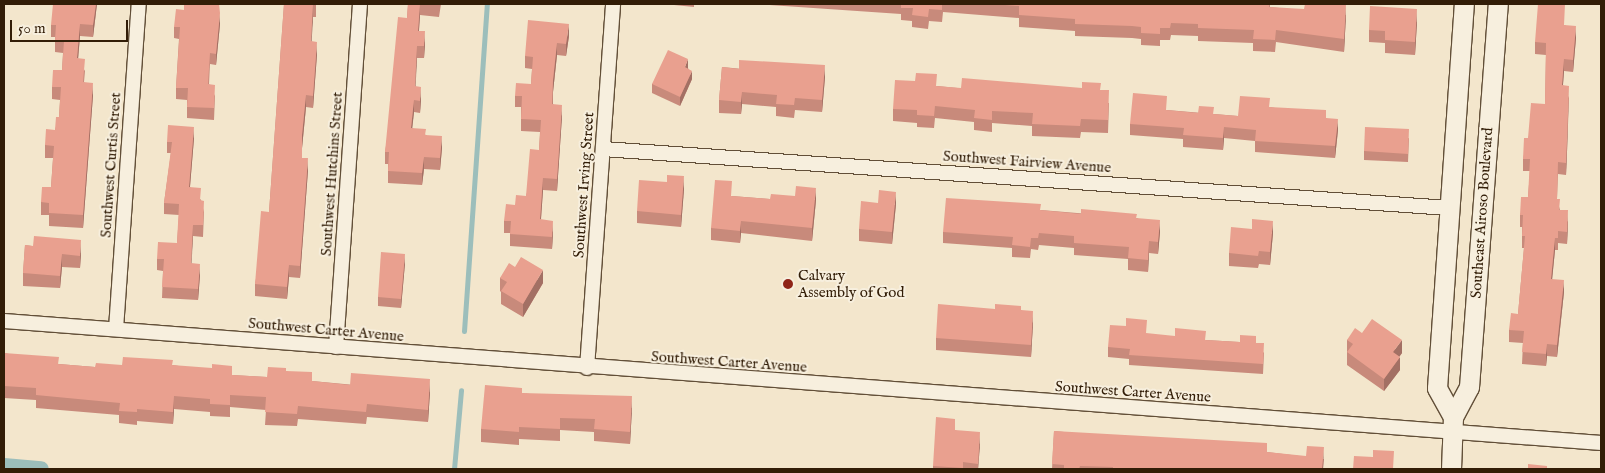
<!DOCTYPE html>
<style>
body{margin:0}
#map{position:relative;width:1605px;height:473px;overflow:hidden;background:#f3e6cc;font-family:"IM FELL English",serif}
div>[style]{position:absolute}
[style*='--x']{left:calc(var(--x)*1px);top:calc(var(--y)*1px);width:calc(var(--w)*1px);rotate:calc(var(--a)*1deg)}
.stream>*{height:5px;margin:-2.5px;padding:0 2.5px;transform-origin:2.5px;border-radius:2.5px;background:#9cbebb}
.canal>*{height:16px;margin:-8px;padding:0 8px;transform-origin:8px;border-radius:8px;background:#9cbebb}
.roads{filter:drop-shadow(1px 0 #624f38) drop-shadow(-1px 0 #624f38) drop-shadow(0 1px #624f38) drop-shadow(0 -1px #624f38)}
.street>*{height:14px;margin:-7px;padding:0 7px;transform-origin:7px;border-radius:7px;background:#f7efde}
.secondary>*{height:19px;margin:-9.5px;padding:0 9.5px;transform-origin:9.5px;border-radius:9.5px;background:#f7efde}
.wall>*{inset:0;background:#c88a7b}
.shaded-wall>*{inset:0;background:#a37064}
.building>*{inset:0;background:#e9a08f}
.dots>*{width:14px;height:14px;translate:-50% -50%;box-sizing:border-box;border:2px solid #f7efde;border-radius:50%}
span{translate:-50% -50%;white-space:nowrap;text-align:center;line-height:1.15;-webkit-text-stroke:4px #f7efde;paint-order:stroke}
.street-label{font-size:15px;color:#321d07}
.poi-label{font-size:15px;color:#321d07}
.left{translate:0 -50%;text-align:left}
.frame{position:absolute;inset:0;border:5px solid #321d07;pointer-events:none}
.scale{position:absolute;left:10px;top:20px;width:118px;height:22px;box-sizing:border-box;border:2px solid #321d07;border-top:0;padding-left:6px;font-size:15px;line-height:18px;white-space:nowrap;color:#321d07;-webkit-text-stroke:4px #f7efde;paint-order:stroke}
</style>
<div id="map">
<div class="stream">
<i style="--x:464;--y:331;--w:328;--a:-86"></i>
<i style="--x:454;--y:469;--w:79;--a:-84.9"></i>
</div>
<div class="canal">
<i style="--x:4;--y:466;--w:37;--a:5"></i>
</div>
<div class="roads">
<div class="street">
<i style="--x:603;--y:149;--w:848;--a:3.99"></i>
<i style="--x:4;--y:321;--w:1602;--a:4.37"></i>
<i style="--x:116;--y:329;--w:326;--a:-86"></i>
<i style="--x:336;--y:347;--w:344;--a:-86"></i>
<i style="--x:587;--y:368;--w:365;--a:-85.9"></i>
</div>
<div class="secondary">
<i style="--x:1453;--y:417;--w:33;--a:-119"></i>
<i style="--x:1437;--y:388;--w:385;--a:-86"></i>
<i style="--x:1451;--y:469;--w:52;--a:-87.8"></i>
<i style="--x:1453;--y:417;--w:34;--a:-62"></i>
<i style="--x:1469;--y:387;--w:384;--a:-85.7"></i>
</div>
</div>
<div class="wall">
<i style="clip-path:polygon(97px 4px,93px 37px,80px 36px,78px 59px,85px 71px,84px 82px,93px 95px,83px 228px,49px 226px,49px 215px,41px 215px,41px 202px,51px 187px,53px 158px,45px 158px,45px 145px,55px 130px,59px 117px,60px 100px,52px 99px,52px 87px,62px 70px,63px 53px,55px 52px,55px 37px,51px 37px,51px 25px)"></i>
<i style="clip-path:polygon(284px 4px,316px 4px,316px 17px,313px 17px,311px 41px,317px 54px,313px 108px,306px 107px,302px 148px,302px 158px,308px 170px,300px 278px,289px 277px,287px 299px,255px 296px,255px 284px,269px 212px)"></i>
<i style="clip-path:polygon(408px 4px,441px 4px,439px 17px,420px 15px,419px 31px,425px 43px,424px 58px,417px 58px,415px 86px,421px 99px,420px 113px,414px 112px,412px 128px,426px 135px,442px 148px,440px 170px,424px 169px,422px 185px,388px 183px,388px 164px,385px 164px,385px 152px,407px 18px)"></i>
<i style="clip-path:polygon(674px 4px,694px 4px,694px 7px,674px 5px)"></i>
<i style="clip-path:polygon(753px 4px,1222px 4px,1248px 5px,1270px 4px,1270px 7px,1346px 15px,1344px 52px,1276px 42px,1275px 52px,1253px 51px,1253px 43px,1198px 41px,1198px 36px,1171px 35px,1170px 40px,1160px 40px,1160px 46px,1141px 45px,1141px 39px,1132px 38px,1075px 36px,1075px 31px,1019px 27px,1019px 18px,943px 12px,942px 22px,929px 21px,928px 29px,912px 27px,912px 21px,901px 20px,901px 14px)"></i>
<i style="clip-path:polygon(1417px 22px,1415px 55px,1385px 53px,1385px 43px,1369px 42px,1369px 30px)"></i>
<i style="clip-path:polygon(220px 24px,216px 65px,210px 64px,209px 84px,215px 96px,214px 120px,187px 118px,187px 100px,176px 99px,176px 88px,179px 39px,174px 38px,174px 27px)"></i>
<i style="clip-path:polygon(1565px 25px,1576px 38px,1573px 72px,1564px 71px,1563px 85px,1569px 98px,1567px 152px,1566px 175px,1558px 174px,1557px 199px,1560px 210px,1568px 222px,1567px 244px,1558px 243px,1558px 250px,1555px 250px,1552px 279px,1564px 292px,1557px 357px,1547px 356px,1546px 366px,1522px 364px,1523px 343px,1509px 342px,1509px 330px,1518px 314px,1524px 248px,1522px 248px,1522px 227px,1520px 227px,1520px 215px,1528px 197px,1530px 171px,1523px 171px,1523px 159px,1528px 138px,1545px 104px,1546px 55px,1535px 54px,1535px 42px)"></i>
<i style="clip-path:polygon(569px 36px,566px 56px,557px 55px,553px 92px,553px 104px,562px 116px,557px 191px,543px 190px,541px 220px,553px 232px,552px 249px,510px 246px,510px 233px,504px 233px,504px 221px,515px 205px,526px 196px,539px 150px,540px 132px,521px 131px,521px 107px,515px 107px,515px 96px,531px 84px,532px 69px,525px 68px,525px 56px)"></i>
<i style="clip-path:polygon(722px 67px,825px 77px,822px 112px,795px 110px,794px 118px,776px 116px,776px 107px,742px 104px,741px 114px,719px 113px,719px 100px)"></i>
<i style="clip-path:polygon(688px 68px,692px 79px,680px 106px,652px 93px,652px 84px)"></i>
<i style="clip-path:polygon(937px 86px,1109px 103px,1108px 133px,1081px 132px,1080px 138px,1032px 136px,1032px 126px,992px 123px,992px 132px,974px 130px,974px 122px,935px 118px,934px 128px,917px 127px,917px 123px,893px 121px,893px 109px)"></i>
<i style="clip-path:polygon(1270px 107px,1326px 118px,1338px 130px,1335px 158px,1255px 152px,1255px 141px,1224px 138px,1223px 150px,1183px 147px,1183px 139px,1130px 135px,1130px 124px,1167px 110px,1238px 116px)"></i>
<i style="clip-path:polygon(194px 138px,190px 187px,201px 200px,204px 212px,203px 237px,193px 236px,191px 263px,200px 275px,198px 300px,162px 298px,163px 271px,157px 270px,157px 259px,177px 243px,179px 215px,164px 214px,164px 203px,171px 153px,167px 153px,167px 142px)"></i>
<i style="clip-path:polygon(1409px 138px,1408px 162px,1364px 160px,1364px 151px)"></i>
<i style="clip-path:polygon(684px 189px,681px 227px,637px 223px,637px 211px)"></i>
<i style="clip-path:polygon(732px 196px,770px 199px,816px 200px,812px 241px,741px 233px,740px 243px,711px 240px,711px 228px)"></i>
<i style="clip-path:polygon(896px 204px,892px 244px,859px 241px,859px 229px)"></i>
<i style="clip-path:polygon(1041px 210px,1137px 218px,1160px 232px,1158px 254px,1149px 253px,1148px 272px,1128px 270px,1128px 259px,1074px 255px,1074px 248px,1039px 245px,1038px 250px,1031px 249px,1030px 258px,1012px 257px,1012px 248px,943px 243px,943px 232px)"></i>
<i style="clip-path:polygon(1273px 233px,1270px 265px,1259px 264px,1258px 268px,1229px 266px,1229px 253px)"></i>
<i style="clip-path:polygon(25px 245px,81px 253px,80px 268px,62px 267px,60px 288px,23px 286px,23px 273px)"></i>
<i style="clip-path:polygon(405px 263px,401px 308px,378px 306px,378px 297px)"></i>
<i style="clip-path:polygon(515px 267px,543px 283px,523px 317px,501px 304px,501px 292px,500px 291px,500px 278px)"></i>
<i style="clip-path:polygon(995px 309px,1021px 310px,1033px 323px,1031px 357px,936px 350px,936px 338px)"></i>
<i style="clip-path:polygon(1362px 333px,1402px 353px,1399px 357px,1400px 370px,1384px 391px,1347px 365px,1347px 340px)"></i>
<i style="clip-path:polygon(1146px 334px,1206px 340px,1256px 343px,1264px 353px,1263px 374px,1129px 365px,1129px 359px,1108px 357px,1108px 347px)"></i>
<i style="clip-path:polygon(4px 353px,59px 364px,95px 367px,122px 365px,173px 365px,232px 375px,267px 377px,286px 371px,312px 381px,430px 392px,428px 422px,367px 417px,366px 424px,298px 419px,297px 426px,265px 425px,266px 410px,230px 407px,230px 417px,210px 416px,210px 412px,174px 409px,173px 424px,137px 421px,137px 425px,119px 423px,119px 415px,36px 408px,36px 400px,4px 398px)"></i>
<i style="clip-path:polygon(522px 393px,632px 408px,630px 444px,594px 441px,594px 432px,560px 430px,560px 441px,519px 439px,519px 445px,481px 442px,481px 429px)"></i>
<i style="clip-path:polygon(955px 430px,980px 444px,978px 469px,933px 469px,933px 466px)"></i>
<i style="clip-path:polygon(1054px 431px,1267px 452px,1324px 459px,1323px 469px,1052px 469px)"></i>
</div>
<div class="shaded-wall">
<i style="clip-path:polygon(96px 4px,97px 4px,93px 37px,93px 25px)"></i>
<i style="clip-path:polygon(313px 4px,313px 17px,311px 54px,311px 41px)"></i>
<i style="clip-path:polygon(420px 4px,420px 15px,418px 42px,418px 31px)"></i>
<i style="clip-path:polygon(1346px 4px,1346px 15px,1344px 52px,1344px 39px)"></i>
<i style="clip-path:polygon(1417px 9px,1417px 22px,1415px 55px,1415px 42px)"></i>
<i style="clip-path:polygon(220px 13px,220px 24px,216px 65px,216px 54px)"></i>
<i style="clip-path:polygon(80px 24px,80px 36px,77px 71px,77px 58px)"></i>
<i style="clip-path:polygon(569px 24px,569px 36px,566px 56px,566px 44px)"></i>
<i style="clip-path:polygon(1576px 26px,1576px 38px,1573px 72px,1573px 60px)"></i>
<i style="clip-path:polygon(425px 31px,425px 43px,424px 58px,424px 46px)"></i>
<i style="clip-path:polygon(317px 42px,317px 54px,313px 108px,313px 96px)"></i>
<i style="clip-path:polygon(557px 43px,557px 55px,553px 92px,552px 116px,553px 80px)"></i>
<i style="clip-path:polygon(417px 46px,417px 58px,415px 98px,415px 86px)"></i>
<i style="clip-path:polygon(688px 59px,688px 68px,685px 76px,685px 67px)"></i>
<i style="clip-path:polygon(1564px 59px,1564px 71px,1562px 97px,1562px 85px)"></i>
<i style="clip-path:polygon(825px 65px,825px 77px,822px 112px,822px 100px)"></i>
<i style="clip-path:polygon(692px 71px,692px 79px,680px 106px,680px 97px)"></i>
<i style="clip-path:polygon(93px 83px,93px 95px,83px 228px,83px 215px)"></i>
<i style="clip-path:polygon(1569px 86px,1567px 152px,1566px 175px,1566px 163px)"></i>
<i style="clip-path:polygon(421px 87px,421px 99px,420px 113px,420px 101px)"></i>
<i style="clip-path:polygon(742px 92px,742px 104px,741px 114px,741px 102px)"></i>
<i style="clip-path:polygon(306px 95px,306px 107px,302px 148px,302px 135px)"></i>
<i style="clip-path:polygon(414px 100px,414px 112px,411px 140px,411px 128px)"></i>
<i style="clip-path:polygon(562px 105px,562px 116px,557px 191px,557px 179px)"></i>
<i style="clip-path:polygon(1338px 119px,1338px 130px,1335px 158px,1335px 146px)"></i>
<i style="clip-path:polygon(194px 127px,194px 138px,189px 198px,189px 187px)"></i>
<i style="clip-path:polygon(1224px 127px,1224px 138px,1223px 150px,1223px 138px)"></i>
<i style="clip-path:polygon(442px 136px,442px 148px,440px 170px,440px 158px)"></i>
<i style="clip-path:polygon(424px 157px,424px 169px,422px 185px,422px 173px)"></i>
<i style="clip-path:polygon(308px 158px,308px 170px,300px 278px,300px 266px)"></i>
<i style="clip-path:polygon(684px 176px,684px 189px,681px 227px,681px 215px)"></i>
<i style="clip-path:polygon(543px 178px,543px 190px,540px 231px,540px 219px)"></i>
<i style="clip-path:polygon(816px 188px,816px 200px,812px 241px,812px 228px)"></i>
<i style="clip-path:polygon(896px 192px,896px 204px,892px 244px,892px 232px)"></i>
<i style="clip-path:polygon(1568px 210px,1568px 222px,1567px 244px,1567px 232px)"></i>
<i style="clip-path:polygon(1160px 220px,1160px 232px,1158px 254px,1158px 242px)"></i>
<i style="clip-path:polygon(553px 221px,553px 232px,552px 249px,552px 237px)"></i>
<i style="clip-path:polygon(741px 221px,741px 233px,740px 243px,740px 231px)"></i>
<i style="clip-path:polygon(1273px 221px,1273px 233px,1270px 265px,1270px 252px)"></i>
<i style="clip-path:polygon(193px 225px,193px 236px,191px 274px,191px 263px)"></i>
<i style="clip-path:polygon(1555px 238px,1555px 250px,1551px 291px,1551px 279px)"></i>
<i style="clip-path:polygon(81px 240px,81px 253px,80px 268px,80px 256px)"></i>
<i style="clip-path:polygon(1149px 241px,1149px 253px,1148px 272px,1148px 260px)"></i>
<i style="clip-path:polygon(62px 254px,62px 267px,60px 288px,60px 276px)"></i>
<i style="clip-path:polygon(405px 254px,405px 263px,401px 308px,401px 299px)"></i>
<i style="clip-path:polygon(200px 264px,200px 275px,198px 300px,198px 289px)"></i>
<i style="clip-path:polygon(289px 265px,289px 277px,287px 299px,287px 287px)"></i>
<i style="clip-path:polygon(543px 270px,543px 283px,523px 317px,523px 304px)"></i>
<i style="clip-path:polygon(1564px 280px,1564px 292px,1557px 357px,1557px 345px)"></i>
<i style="clip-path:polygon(1033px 311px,1033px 323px,1031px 357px,1031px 345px)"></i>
<i style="clip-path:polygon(1402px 340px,1402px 353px,1393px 365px,1393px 352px)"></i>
<i style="clip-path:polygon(1547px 344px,1547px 356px,1546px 366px,1546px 354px)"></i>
<i style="clip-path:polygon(1400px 357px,1400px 370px,1384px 391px,1384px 379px)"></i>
<i style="clip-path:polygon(430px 379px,430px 392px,428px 422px,428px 410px)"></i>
<i style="clip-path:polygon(174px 396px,174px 409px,173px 424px,173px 412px)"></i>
<i style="clip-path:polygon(632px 396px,632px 408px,630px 444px,630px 432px)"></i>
<i style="clip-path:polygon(980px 432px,980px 444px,978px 469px,978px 464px)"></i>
<i style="clip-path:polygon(1324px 447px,1323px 469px,1322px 469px)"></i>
</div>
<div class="building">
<i style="clip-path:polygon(53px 4px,96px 4px,93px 25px,80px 24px,77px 58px,85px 59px,83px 82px,93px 83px,83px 215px,49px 213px,49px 203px,41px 202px,42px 187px,51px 187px,54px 146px,45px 145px,46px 129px,55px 130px,56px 117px,59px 117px,61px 87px,52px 87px,53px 70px,62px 70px,64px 41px,55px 40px,56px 25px,51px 25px)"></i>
<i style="clip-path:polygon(184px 4px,219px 4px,220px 13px,216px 54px,210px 53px,208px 84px,215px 85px,214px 108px,187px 107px,188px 88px,176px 88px,180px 27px,174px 27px,176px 9px,184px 10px)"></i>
<i style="clip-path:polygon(284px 4px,316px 4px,316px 5px,313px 4px,311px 41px,317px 42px,313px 96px,306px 95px,302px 135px,302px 158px,308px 158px,300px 266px,289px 265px,287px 287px,255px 284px,261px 211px,269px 212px)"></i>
<i style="clip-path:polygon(408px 4px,420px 4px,418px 31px,425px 31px,424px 46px,417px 46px,415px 86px,421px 87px,420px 101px,414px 100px,411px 128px,426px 129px,425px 135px,442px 136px,440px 158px,424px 157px,422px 173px,388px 171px,389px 152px,385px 152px,398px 17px,407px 18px)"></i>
<i style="clip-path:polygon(424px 4px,439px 4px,439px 5px)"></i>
<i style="clip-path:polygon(901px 4px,942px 4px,942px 10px,929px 9px,928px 17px,912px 15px,913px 8px,901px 8px)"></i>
<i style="clip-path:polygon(992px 4px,1222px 4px,1248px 5px,1248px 4px,1269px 4px,1269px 7px,1304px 9px,1305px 4px,1346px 4px,1344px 39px,1276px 30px,1275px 40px,1253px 39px,1254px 30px,1198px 28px,1198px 24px,1171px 23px,1170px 28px,1160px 28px,1160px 34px,1141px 33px,1141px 27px,1132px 26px,1075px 24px,1075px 19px,1019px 15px,1019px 6px)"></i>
<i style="clip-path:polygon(1538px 4px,1565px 4px,1564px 25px,1576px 26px,1573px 60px,1564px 59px,1562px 85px,1569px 86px,1567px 140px,1566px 163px,1558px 162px,1557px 199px,1560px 199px,1559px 210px,1568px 210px,1567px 232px,1558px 231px,1558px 238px,1555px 238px,1551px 279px,1564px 280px,1557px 345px,1547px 344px,1546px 354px,1522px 352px,1524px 331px,1509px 330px,1511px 313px,1518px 314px,1525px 236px,1522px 236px,1523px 215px,1520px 215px,1521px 197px,1528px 197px,1530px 159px,1523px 159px,1524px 138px,1528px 138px,1531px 103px,1545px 104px,1546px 43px,1535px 42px)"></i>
<i style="clip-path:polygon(1370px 6px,1417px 9px,1415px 42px,1385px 40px,1385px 31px,1369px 30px)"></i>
<i style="clip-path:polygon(528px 20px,569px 24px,566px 44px,557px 43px,553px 80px,552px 104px,562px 105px,557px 179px,543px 178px,540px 219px,553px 221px,552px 237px,510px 234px,511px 221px,504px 221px,506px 204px,515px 205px,516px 195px,526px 196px,530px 149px,539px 150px,541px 120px,521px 119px,522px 96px,515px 96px,516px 83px,531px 84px,533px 57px,525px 56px)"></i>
<i style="clip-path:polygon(668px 50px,688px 59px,685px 67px,692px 71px,680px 97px,652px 84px)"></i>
<i style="clip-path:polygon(739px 60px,825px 65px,822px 100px,795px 98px,794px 105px,776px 104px,777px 95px,742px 92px,741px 102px,719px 100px,722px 67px,739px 69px)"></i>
<i style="clip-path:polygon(916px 73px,937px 74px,936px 86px,961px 88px,962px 78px,1082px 88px,1082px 82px,1101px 83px,1100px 90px,1109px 90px,1108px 120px,1081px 119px,1080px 126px,1032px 124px,1033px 113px,992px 111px,992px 120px,974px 118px,975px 110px,935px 106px,934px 116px,917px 115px,917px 110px,893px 109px,895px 80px,915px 81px)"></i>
<i style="clip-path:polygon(1133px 93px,1167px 96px,1166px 110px,1198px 113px,1199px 106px,1214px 107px,1213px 114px,1238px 116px,1240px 96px,1270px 98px,1269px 107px,1326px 110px,1326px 118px,1338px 119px,1335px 146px,1255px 141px,1256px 130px,1224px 127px,1223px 138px,1183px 135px,1184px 128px,1130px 124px)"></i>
<i style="clip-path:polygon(168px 125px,194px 127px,189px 187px,201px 188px,200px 200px,204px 201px,203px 225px,193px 225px,191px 263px,200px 264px,198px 289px,162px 287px,164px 259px,157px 259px,158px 242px,177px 243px,179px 204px,164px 203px,172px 142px,167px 142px)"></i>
<i style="clip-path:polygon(1365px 127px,1409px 129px,1408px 154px,1364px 151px)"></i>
<i style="clip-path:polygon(667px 175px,684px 176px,681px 215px,637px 211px,639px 180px,667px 182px)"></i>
<i style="clip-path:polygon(715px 180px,732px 181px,731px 196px,770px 199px,771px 194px,795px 196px,796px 186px,816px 188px,812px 228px,741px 221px,740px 231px,711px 228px)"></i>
<i style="clip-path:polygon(879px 190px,896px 192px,892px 232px,859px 229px,861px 201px,878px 203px)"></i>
<i style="clip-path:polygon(946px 198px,1041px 204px,1040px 210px,1081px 214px,1081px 209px,1137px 214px,1136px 218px,1160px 220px,1158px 242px,1149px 241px,1148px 260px,1128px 258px,1129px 247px,1074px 243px,1074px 236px,1039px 233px,1038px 238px,1031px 238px,1030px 247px,1012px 245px,1013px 237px,943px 232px)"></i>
<i style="clip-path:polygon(1252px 219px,1273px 221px,1270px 252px,1259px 251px,1258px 256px,1229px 253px,1231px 227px,1252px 229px)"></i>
<i style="clip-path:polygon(34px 236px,81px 240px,80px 256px,62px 254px,60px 276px,23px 273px,25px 245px,33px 246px)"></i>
<i style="clip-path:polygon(381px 252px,405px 254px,401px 299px,378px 297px)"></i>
<i style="clip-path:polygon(521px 257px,543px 270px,523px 304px,501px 291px,507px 282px,500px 278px,509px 263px,515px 267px)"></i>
<i style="clip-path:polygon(938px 304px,995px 309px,995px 304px,1021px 306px,1021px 310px,1033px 311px,1031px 345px,936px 338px)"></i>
<i style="clip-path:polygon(1126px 318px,1147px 320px,1146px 333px,1175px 336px,1175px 328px,1206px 331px,1205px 340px,1240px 342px,1240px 335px,1256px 336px,1256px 343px,1264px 343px,1263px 364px,1129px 355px,1130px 349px,1108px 347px,1110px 325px,1126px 326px)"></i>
<i style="clip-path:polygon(1372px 319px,1402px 340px,1393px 352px,1400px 357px,1384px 379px,1347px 352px,1353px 344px,1347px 340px,1355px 328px,1362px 333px)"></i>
<i style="clip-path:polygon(4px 353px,59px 357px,58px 364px,95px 367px,96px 363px,122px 365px,123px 357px,173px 360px,172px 365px,212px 368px,212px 364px,232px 366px,232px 375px,267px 377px,268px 367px,286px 368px,286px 371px,312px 372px,312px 381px,350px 385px,351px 373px,430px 379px,428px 410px,367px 404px,366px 412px,298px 406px,297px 414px,265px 412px,266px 397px,230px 395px,230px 405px,210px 404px,210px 399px,174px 396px,173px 412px,137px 409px,137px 412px,119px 411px,120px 403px,36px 395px,36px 388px,4px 386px)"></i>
<i style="clip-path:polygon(485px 385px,522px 388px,522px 393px,632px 396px,630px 432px,594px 429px,595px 419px,560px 418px,560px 429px,519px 427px,519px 432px,481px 429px)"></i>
<i style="clip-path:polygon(936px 417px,955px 419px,955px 430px,980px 432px,978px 464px,963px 462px,963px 468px,933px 466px)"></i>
<i style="clip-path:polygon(1054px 431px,1267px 443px,1267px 452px,1306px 456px,1307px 446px,1324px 447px,1322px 469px,1158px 469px,1144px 468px,1144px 469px,1113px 469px,1113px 467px,1080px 466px,1079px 469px,1064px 469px,1064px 465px,1052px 464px)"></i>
<i style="clip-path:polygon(1373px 450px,1394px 451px,1393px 469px,1353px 469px,1354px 456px,1373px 457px)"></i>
<i style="clip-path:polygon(1528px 464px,1547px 466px,1547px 469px,1528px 469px)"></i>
</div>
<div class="dots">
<i style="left:788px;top:284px;background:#8f2418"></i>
</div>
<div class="street-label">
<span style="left:1027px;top:162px;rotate:4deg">Southwest Fairview Avenue</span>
<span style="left:111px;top:165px;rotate:-86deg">Southwest Curtis Street</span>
<span style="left:332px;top:174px;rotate:-86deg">Southwest Hutchins Street</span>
<span style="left:584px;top:185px;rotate:-86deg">Southwest Irving Street</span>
<span style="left:1482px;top:213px;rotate:-86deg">Southeast Airoso Boulevard</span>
<span style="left:326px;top:330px;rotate:5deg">Southwest Carter Avenue</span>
<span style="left:729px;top:362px;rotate:4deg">Southwest Carter Avenue</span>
<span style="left:1133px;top:392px;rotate:4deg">Southwest Carter Avenue</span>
</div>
<div class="poi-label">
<span class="left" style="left:798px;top:284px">Calvary<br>Assembly of God</span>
</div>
<div class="frame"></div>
<div class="scale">50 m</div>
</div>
